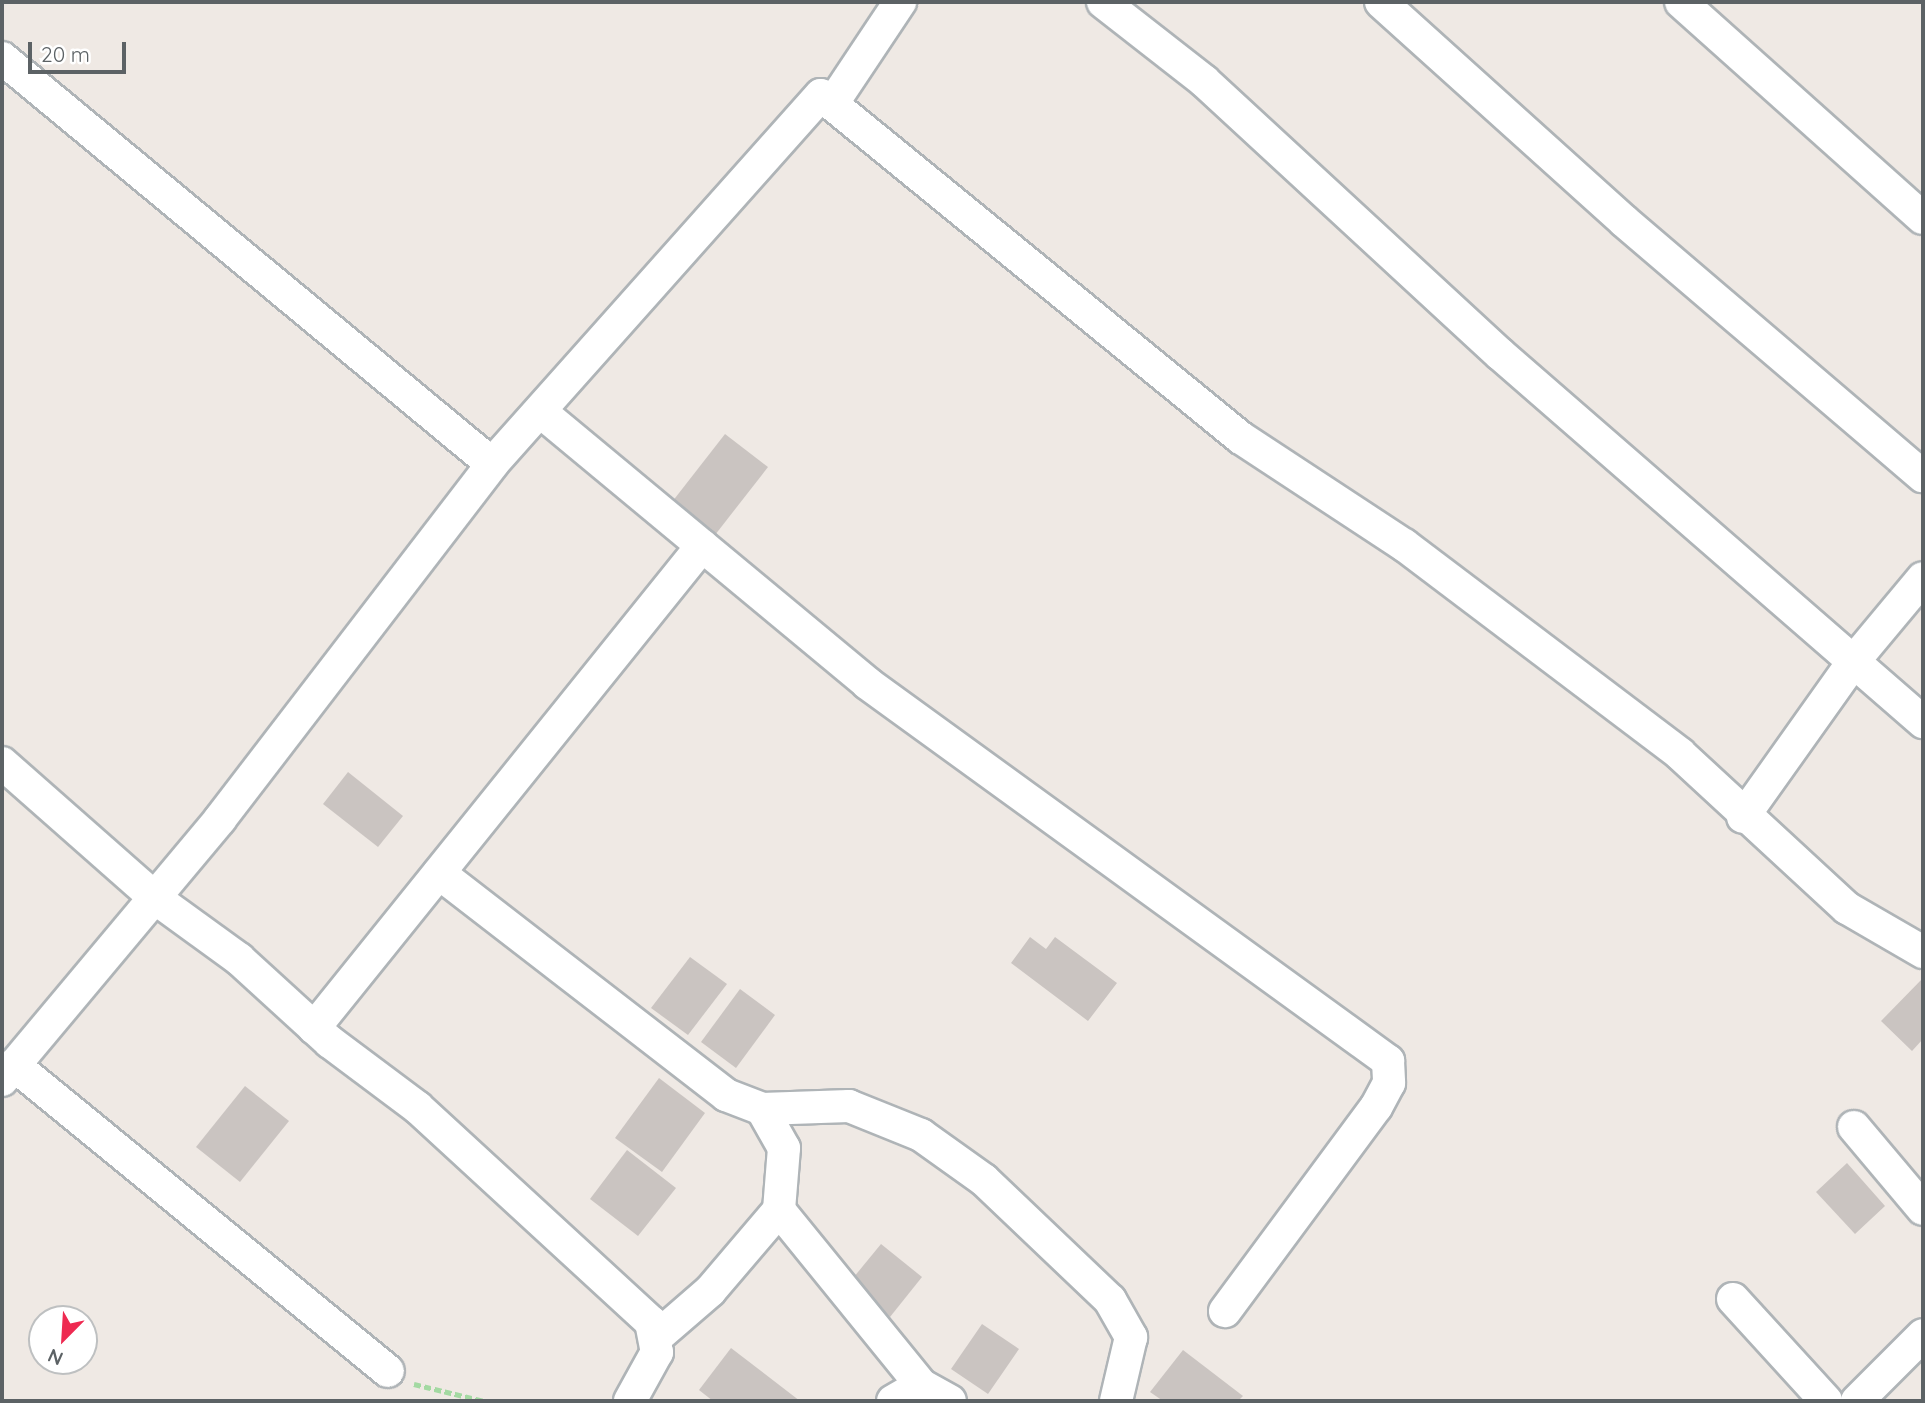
<!DOCTYPE html>
<style>
body{margin:0}
#map{position:relative;width:1925px;height:1403px;overflow:hidden;background:#efe9e4;font-family:Quicksand,sans-serif}
div>[style]{position:absolute}
[style*='--x']{left:calc(var(--x)*1px);top:calc(var(--y)*1px);width:calc(var(--w)*1px);rotate:calc(var(--a)*1deg)}
.building>*{inset:0;background:#cac4c1}
.path>*{height:4.5px;margin-top:-2.25px;transform-origin:0;background:repeating-linear-gradient(90deg,#a3d9a2 0 7px,transparent 0 10.5px)}
.roads{filter:drop-shadow(2px 0 #afb4b7) drop-shadow(-2px 0 #afb4b7) drop-shadow(0 2px #afb4b7) drop-shadow(0 -2px #afb4b7)}
.minor>*{height:32px;margin:-16px;padding:0 16px;transform-origin:16px;border-radius:16px;background:#fff}
span{translate:-50% -50%;white-space:nowrap;text-align:center;line-height:1.15;-webkit-text-stroke:5px #fff;paint-order:stroke}
.frame{position:absolute;inset:0;border:4px solid #5c6265;pointer-events:none}
.north{position:absolute;left:28px;top:1305px;width:70px;height:70px;box-sizing:border-box;background:#fff;border:2px solid #bec0c1;border-radius:50%;rotate:204deg;font-size:19px;font-weight:700;line-height:28px;text-align:center;color:#5c6265}
.north::after{content:'';display:block;margin:auto;width:24px;height:32px;background:#ee2a51;clip-path:polygon(50% 0,100% 100%,50% 72%,0 100%)}
.scale{position:absolute;left:28px;top:42px;width:98px;height:32px;box-sizing:border-box;border:4px solid #5c6265;border-top:0;padding-left:9px;font-size:21px;line-height:24px;white-space:nowrap;color:#5c6265;-webkit-text-stroke:5px #fff;paint-order:stroke}
</style>
<div id="map">
<div class="building">
<i style="clip-path:polygon(725px 434px,768px 467px,715px 535px,672px 502px)"></i>
<i style="clip-path:polygon(348px 772px,403px 816px,378px 847px,323px 804px)"></i>
<i style="clip-path:polygon(1030px 937px,1046px 949px,1055px 937px,1117px 983px,1088px 1021px,1011px 963px)"></i>
<i style="clip-path:polygon(690px 957px,727px 984px,688px 1035px,651px 1008px)"></i>
<i style="clip-path:polygon(1923px 978px,1923px 1039px,1912px 1051px,1881px 1021px)"></i>
<i style="clip-path:polygon(740px 989px,775px 1015px,736px 1068px,701px 1042px)"></i>
<i style="clip-path:polygon(659px 1078px,705px 1113px,662px 1172px,615px 1138px)"></i>
<i style="clip-path:polygon(245px 1086px,289px 1121px,240px 1182px,196px 1147px)"></i>
<i style="clip-path:polygon(627px 1150px,676px 1188px,638px 1236px,590px 1199px)"></i>
<i style="clip-path:polygon(1847px 1163px,1885px 1206px,1855px 1234px,1816px 1192px)"></i>
<i style="clip-path:polygon(881px 1244px,922px 1277px,890px 1317px,849px 1283px)"></i>
<i style="clip-path:polygon(982px 1324px,1019px 1349px,988px 1394px,951px 1369px)"></i>
<i style="clip-path:polygon(731px 1348px,800px 1401px,713px 1401px,699px 1390px)"></i>
<i style="clip-path:polygon(1183px 1350px,1243px 1396px,1238px 1401px,1163px 1401px,1150px 1392px)"></i>
</div>
<div class="path">
<i style="--x:414;--y:1384;--w:72;--a:13.7"></i>
</div>
<div class="roads">
<div class="minor">
<i style="--x:1103;--y:2;--w:128;--a:38"></i>
<i style="--x:1204;--y:81;--w:403;--a:42.7"></i>
<i style="--x:1500;--y:354;--w:561;--a:41.02"></i>
<i style="--x:1381;--y:2;--w:327;--a:42"></i>
<i style="--x:1624;--y:221;--w:393;--a:40.5"></i>
<i style="--x:1681;--y:2;--w:324;--a:41.8"></i>
<i style="--x:2;--y:58;--w:636;--a:39.64"></i>
<i style="--x:832;--y:104;--w:528;--a:39.24"></i>
<i style="--x:1241;--y:438;--w:195;--a:33.3"></i>
<i style="--x:1404;--y:545;--w:346;--a:37.1"></i>
<i style="--x:1680;--y:754;--w:227;--a:42.7"></i>
<i style="--x:1847;--y:908;--w:88;--a:30.1"></i>
<i style="--x:541;--y:412;--w:424;--a:39.7"></i>
<i style="--x:867;--y:683;--w:644;--a:35.96"></i>
<i style="--x:1388;--y:1061;--w:22;--a:87"></i>
<i style="--x:1389;--y:1083;--w:27;--a:118"></i>
<i style="--x:1376;--y:1107;--w:254;--a:126.5"></i>
<i style="--x:2;--y:763;--w:204;--a:41.4"></i>
<i style="--x:155;--y:898;--w:104;--a:36"></i>
<i style="--x:239;--y:959;--w:123;--a:42.4"></i>
<i style="--x:330;--y:1042;--w:109;--a:36.8"></i>
<i style="--x:417;--y:1107;--w:318;--a:42.6"></i>
<i style="--x:651;--y:1322;--w:31;--a:79"></i>
<i style="--x:657;--y:1352;--w:56;--a:118.9"></i>
<i style="--x:1743;--y:817;--w:190;--a:-54.6"></i>
<i style="--x:1853;--y:662;--w:109;--a:-50.2"></i>
<i style="--x:439;--y:873;--w:363;--a:37.7"></i>
<i style="--x:726;--y:1095;--w:39;--a:21"></i>
<i style="--x:762;--y:1109;--w:87;--a:-2"></i>
<i style="--x:849;--y:1106;--w:78;--a:21.9"></i>
<i style="--x:921;--y:1135;--w:77;--a:35.5"></i>
<i style="--x:984;--y:1180;--w:174;--a:43.6"></i>
<i style="--x:1110;--y:1300;--w:43;--a:60.4"></i>
<i style="--x:1131;--y:1337;--w:66;--a:103.2"></i>
<i style="--x:314;--y:1028;--w:619;--a:-51.17"></i>
<i style="--x:14;--y:1065;--w:483;--a:39.3"></i>
<i style="--x:2;--y:1080;--w:340;--a:-50.1"></i>
<i style="--x:220;--y:819;--w:447;--a:-52.5"></i>
<i style="--x:492;--y:464;--w:494;--a:-48.3"></i>
<i style="--x:821;--y:95;--w:14;--a:39"></i>
<i style="--x:832;--y:104;--w:123;--a:-56.3"></i>
<i style="--x:1854;--y:1127;--w:107;--a:49.9"></i>
<i style="--x:779;--y:1210;--w:225;--a:50.9"></i>
<i style="--x:1733;--y:1299;--w:138;--a:47.6"></i>
<i style="--x:658;--y:1336;--w:69;--a:-40.9"></i>
<i style="--x:710;--y:1291;--w:106;--a:-49.6"></i>
<i style="--x:779;--y:1210;--w:62;--a:-85.4"></i>
<i style="--x:784;--y:1148;--w:45;--a:-119.4"></i>
<i style="--x:893;--y:1401;--w:32;--a:-30"></i>
<i style="--x:921;--y:1385;--w:33;--a:29"></i>
<i style="--x:1857;--y:1401;--w:93;--a:-45"></i>
</div>
</div>
<div class="frame"></div>
<div class="north">N</div>
<div class="scale">20 m</div>
</div>
